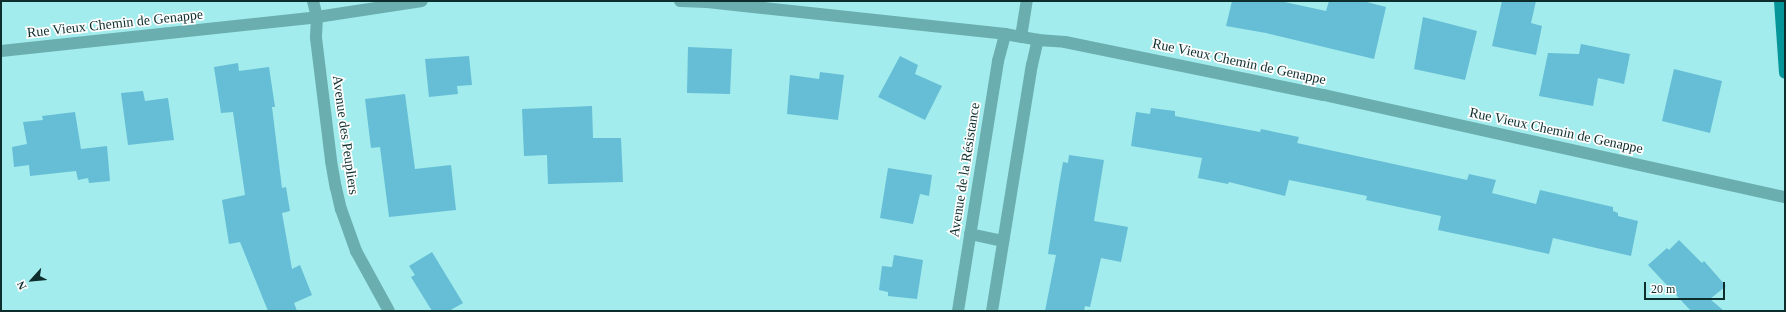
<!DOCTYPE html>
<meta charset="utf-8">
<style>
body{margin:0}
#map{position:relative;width:1786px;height:312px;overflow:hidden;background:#a2eced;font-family:"Times New Roman",serif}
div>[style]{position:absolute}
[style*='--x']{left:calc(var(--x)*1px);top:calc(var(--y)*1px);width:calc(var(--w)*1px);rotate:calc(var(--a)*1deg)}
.building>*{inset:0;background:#65bed5}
.minor>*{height:12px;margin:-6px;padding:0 6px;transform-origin:6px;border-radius:6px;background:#6baeaf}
.secondary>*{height:12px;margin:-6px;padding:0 6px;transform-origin:6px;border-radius:6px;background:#069699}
span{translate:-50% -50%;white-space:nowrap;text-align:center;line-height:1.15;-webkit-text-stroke:3.5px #fdfdfd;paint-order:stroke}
.street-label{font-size:14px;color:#0e2e2e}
.frame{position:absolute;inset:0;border:2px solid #0e2e2e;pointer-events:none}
.north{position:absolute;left:12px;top:260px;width:40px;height:40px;-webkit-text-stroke:3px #fdfdfd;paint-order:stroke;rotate:243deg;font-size:11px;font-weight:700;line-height:16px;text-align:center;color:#0e2e2e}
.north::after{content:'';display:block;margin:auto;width:14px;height:18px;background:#0e2e2e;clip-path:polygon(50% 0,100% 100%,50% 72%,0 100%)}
.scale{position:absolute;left:1644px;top:282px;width:81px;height:18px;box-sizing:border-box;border:2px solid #0e2e2e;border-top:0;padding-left:5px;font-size:12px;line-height:14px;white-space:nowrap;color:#0e2e2e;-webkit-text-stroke:3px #fdfdfd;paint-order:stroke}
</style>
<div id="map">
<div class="building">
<i style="clip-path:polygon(1232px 1px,1280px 1px,1326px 11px,1329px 1px,1363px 1px,1386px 7px,1374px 59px,1266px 33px,1226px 26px)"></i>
<i style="clip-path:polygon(1502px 1px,1536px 1px,1531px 23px,1542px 26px,1536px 55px,1492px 46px)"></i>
<i style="clip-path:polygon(1423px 17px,1477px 31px,1465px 80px,1414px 69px)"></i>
<i style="clip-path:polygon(1581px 44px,1630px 54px,1624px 84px,1598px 78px,1593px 106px,1539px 96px,1548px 53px,1579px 54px)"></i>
<i style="clip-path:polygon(688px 47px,732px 49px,730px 94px,687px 93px)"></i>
<i style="clip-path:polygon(469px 56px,472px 85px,457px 86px,458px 94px,429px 97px,425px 59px)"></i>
<i style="clip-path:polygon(900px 56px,918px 65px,915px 74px,942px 86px,925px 120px,878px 97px)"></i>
<i style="clip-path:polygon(238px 63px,239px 71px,269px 67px,275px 107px,272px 107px,282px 188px,286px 187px,290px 211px,282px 213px,292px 269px,300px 265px,312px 295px,294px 303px,297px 311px,268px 311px,240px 242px,229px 244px,222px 200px,245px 195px,233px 112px,221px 113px,214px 67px)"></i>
<i style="clip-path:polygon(1674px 69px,1722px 81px,1710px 133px,1662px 121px)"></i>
<i style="clip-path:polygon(820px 72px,844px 75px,838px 120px,787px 114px,790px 75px,819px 79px)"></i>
<i style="clip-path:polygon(143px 91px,145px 101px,168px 98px,174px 140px,128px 145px,121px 93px)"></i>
<i style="clip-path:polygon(405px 94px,415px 169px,451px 165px,456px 210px,389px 217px,380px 147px,371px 148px,365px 99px)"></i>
<i style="clip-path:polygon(592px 106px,593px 138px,621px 138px,623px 182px,548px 184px,547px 155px,524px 156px,522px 109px)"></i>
<i style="clip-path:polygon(1151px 108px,1175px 111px,1175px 116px,1260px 132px,1261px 129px,1299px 137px,1297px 143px,1467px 180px,1469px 174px,1496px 180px,1492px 193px,1536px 204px,1540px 190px,1613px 207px,1613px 211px,1618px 213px,1618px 216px,1638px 221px,1631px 256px,1553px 238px,1549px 254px,1509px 245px,1438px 230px,1441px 216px,1366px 200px,1367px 196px,1289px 180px,1285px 196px,1229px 182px,1228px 184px,1198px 178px,1202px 158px,1131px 146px,1136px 112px,1150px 114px)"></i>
<i style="clip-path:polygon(75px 112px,81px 149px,107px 146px,110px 181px,89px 183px,88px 178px,78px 180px,76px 171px,30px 176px,29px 165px,14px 167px,12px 147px,27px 144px,23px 122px,43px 120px,42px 116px)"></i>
<i style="clip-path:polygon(1069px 155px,1104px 160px,1094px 221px,1128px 227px,1121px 262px,1101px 258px,1090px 307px,1085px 306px,1084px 311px,1045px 311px,1056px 255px,1048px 254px,1059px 185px,1063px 162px,1068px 163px)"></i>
<i style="clip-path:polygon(888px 168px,932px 175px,929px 196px,920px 194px,913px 224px,880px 218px)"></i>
<i style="clip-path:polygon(1679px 240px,1702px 263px,1704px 261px,1726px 286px,1710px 299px,1724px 311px,1691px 311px,1648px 265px,1667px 248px,1669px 250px)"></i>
<i style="clip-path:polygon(432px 252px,463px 303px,449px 311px,432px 311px,411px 277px,415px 275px,409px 266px)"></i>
<i style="clip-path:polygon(894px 255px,923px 260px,917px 299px,888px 296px,888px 292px,879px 290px,882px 266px,892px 267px)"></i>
</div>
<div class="minor">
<i style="--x:313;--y:1;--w:16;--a:76"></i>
<i style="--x:317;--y:17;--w:21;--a:93"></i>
<i style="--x:316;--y:38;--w:124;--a:83"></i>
<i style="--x:331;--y:161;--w:27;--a:80"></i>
<i style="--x:336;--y:188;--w:22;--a:77"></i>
<i style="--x:341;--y:209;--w:45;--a:70.3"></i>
<i style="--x:356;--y:251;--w:68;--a:61.2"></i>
<i style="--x:680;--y:1;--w:27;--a:2"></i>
<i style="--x:707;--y:2;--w:300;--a:6.1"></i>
<i style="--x:1005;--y:34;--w:34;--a:10"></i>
<i style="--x:1038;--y:40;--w:27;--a:4"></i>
<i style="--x:1065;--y:42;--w:264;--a:11.6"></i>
<i style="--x:1324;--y:95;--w:472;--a:12.5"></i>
<i style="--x:1021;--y:37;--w:36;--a:-81"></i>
<i style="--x:1;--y:51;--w:318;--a:-6.1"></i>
<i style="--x:317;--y:17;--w:106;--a:-8.7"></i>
<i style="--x:970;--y:234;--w:34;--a:12"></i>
<i style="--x:958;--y:311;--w:253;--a:-80.9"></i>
<i style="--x:998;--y:61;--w:28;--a:-75"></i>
<i style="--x:992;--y:311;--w:249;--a:-80.8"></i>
<i style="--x:1032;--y:65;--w:26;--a:-77"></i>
</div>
<div class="secondary">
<i style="--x:1780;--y:1;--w:72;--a:86"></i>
</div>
<div class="street-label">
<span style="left:115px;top:24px;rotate:-6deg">Rue Vieux Chemin de Genappe</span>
<span style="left:1239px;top:62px;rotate:12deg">Rue Vieux Chemin de Genappe</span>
<span style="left:1556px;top:131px;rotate:12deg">Rue Vieux Chemin de Genappe</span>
<span style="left:345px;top:135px;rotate:82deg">Avenue des Peupliers</span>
<span style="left:965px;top:170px;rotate:-81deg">Avenue de la Résistance</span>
</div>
<div class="frame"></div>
<div class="north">N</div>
<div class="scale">20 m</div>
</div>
